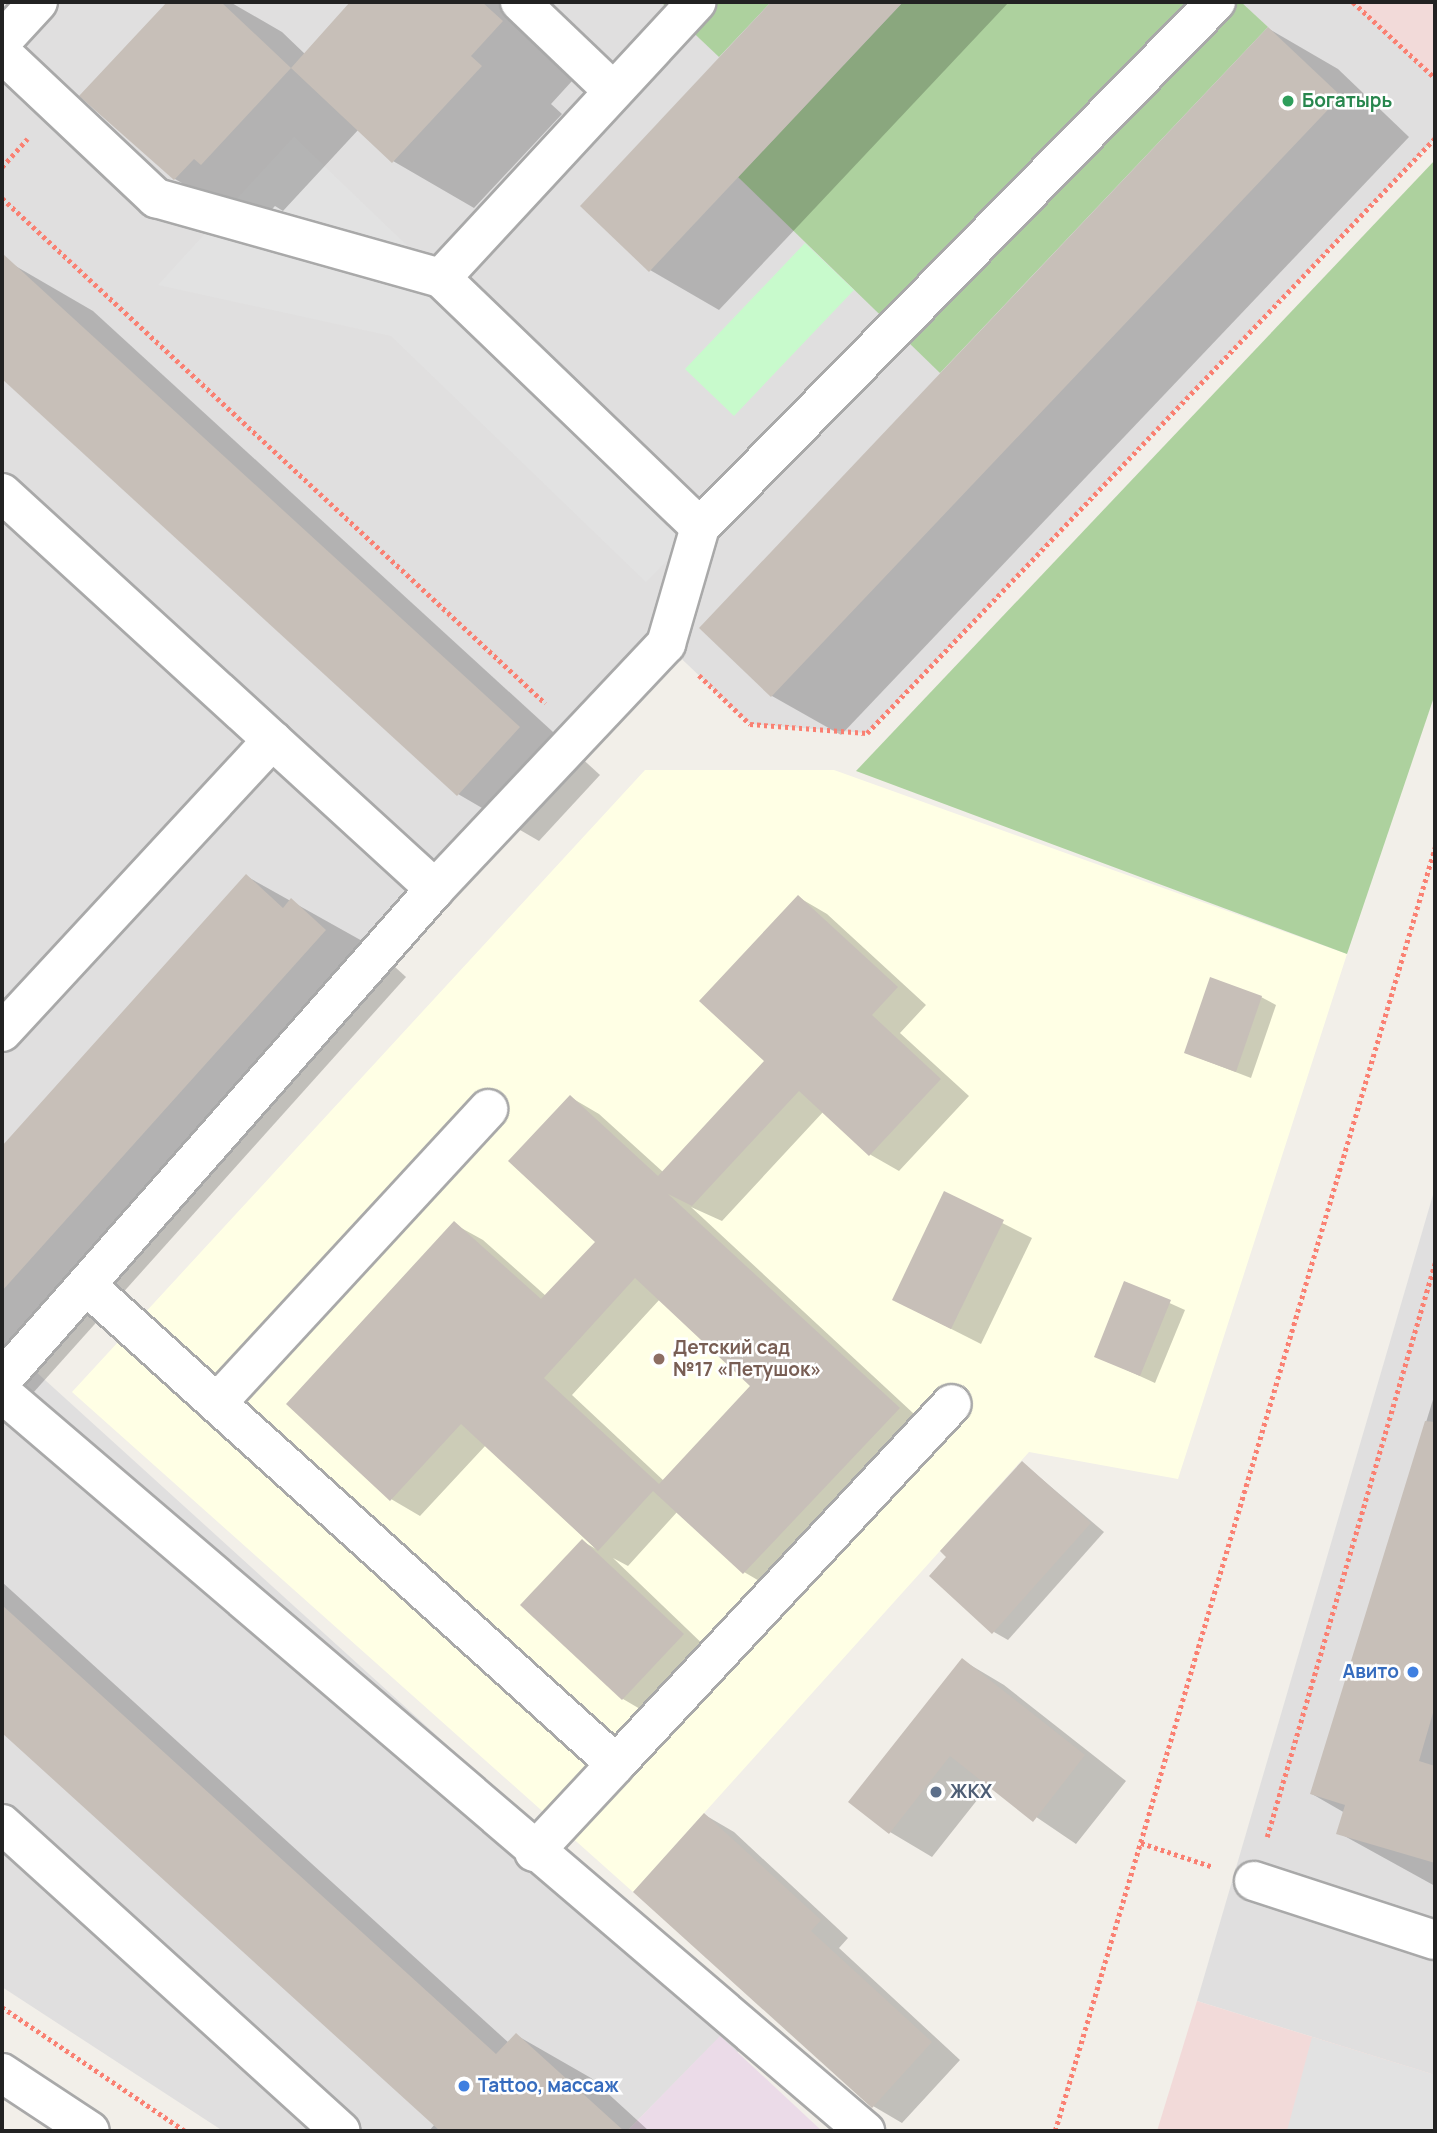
<!DOCTYPE html>
<meta charset="utf-8">
<style>
body{margin:0}
#map{position:relative;width:1437px;height:2133px;overflow:hidden;background:#f2efe9;font-family:Manrope,sans-serif}
div>[style]{position:absolute}
[style*='--x']{left:calc(var(--x)*1px);top:calc(var(--y)*1px);width:calc(var(--w)*1px);rotate:calc(var(--a)*1deg)}
.residential>*{inset:0;background:#e0dfdf}
.commercial>*{inset:0;background:#f2dad9}
.industrial>*{inset:0;background:#ebdbe8}
.education>*{inset:0;background:#ffffe5}
.forest>*{inset:0;background:#add19e}
.park>*{inset:0;background:#c8facc}
.parking>*{inset:0;background:#e2e2e2}
.shadow>*{inset:0;background:#0003}
.building>*{inset:0;background:#c7bfb8}
.path>*{height:4.5px;margin-top:-2.25px;transform-origin:0;background:repeating-linear-gradient(90deg,#fa8072 0 3.5px,transparent 0 7px)}
.roads{filter:drop-shadow(2px 0 #a9a9a9) drop-shadow(-2px 0 #a9a9a9) drop-shadow(0 2px #a9a9a9) drop-shadow(0 -2px #a9a9a9)}
.minor>*{height:38px;margin:-19px;padding:0 19px;transform-origin:19px;border-radius:19px;background:#fff}
.dots>*{width:19px;height:19px;translate:-50% -50%;box-sizing:border-box;border:4px solid #fff;border-radius:50%}
span{translate:-50% -50%;white-space:nowrap;text-align:center;line-height:1.15;-webkit-text-stroke:5px #fff;paint-order:stroke}
.leisure-label{font-size:19px;color:#27864d;font-weight:700}
.left{translate:0 -50%;text-align:left}
.education-label{font-size:19px;color:#785e54;font-weight:700}
.shop-label{font-size:19px;color:#366cbe;font-weight:700}
.right{translate:-100% -50%;text-align:right}
.service-label{font-size:19px;color:#4e5e75;font-weight:700}
.frame{position:absolute;inset:0;border:4px solid #222;pointer-events:none}
</style>
<div id="map">
<div class="residential">
<i style="clip-path:polygon(2px 2px,1353px 2px,1435px 78px,1435px 138px,867px 733px,750px 724px,666px 644px,12px 1350px,759px 2028px,737px 2053px,720px 2037px,627px 2131px,223px 2131px,2px 1987px)"></i>
<i style="clip-path:polygon(1435px 1188px,1435px 2075px,1197px 2001px)"></i>
</div>
<div class="commercial">
<i style="clip-path:polygon(1353px 2px,1435px 2px,1435px 78px)"></i>
<i style="clip-path:polygon(1197px 2001px,1435px 2075px,1435px 2131px,1157px 2131px)"></i>
</div>
<div class="industrial">
<i style="clip-path:polygon(720px 2036px,822px 2131px,627px 2131px)"></i>
</div>
<div class="education">
<i style="clip-path:polygon(645px 770px,834px 770px,1347px 954px,1178px 1479px,1029px 1452px,633px 1892px,72px 1392px)"></i>
</div>
<div class="forest">
<i style="clip-path:polygon(661px 2px,771px 2px,719px 57px)"></i>
<i style="clip-path:polygon(903px 2px,1241px 2px,1268px 27px,940px 373px,738px 177px)"></i>
<i style="clip-path:polygon(1435px 160px,1435px 694px,1347px 954px,856px 771px)"></i>
</div>
<div class="park">
<i style="clip-path:polygon(805px 243px,854px 290px,734px 416px,685px 369px)"></i>
</div>
<div class="parking">
<i style="clip-path:polygon(294px 137px,700px 527px,646px 582px,391px 336px,158px 285px)"></i>
<i style="clip-path:polygon(1312px 2037px,1435px 2075px,1435px 2131px,1287px 2131px)"></i>
</div>
<div class="shadow">
<i style="clip-path:polygon(185px 2px,230px 2px,282px 32px,306px 55px,359px 2px,511px 2px,583px 69px,551px 104px,562px 114px,474px 208px,393px 161px,359px 129px,283px 211px,275px 206px,256px 226px,175px 179px,82px 96px)"></i>
<i style="clip-path:polygon(774px 2px,1009px 2px,719px 310px,650px 270px,582px 206px)"></i>
<i style="clip-path:polygon(1269px 29px,1338px 69px,1409px 137px,841px 735px,772px 696px,701px 628px)"></i>
<i style="clip-path:polygon(12px 264px,93px 311px,600px 775px,539px 841px,458px 794px,2px 376px,2px 275px)"></i>
<i style="clip-path:polygon(246px 876px,373px 947px,406px 977px,7px 1422px,2px 1419px,2px 1148px)"></i>
<i style="clip-path:polygon(evenodd,798px 897px,827px 914px,926px 1005px,900px 1033px,969px 1096px,899px 1171px,871px 1155px,824px 1111px,722px 1221px,691px 1207px,927px 1426px,773px 1589px,744px 1572px,678px 1511px,628px 1566px,613px 1558px,711px 1652px,652px 1716px,623px 1699px,522px 1605px,582px 1541px,596px 1549px,486px 1445px,420px 1516px,391px 1499px,454px 1224px,483px 1240px,546px 1296px,597px 1242px,570px 1097px,599px 1114px,663px 1172px,766px 1061px,798px 897px,660px 1299px,752px 1386px,664px 1481px,572px 1395px,660px 1299px)"></i>
<i style="clip-path:polygon(1261px 997px,1276px 1005px,1251px 1078px,1186px 1053px)"></i>
<i style="clip-path:polygon(945px 1194px,1032px 1238px,981px 1344px,894px 1300px)"></i>
<i style="clip-path:polygon(1125px 1283px,1185px 1310px,1155px 1383px,1096px 1356px)"></i>
<i style="clip-path:polygon(1435px 1393px,1435px 1886px,1339px 1833px,1345px 1813px,1312px 1794px)"></i>
<i style="clip-path:polygon(1023px 1463px,1104px 1532px,1008px 1640px,994px 1632px)"></i>
<i style="clip-path:polygon(2px 1582px,509px 2043px,516px 2035px,591px 2078px,649px 2131px,429px 2131px,435px 2124px,2px 1731px)"></i>
<i style="clip-path:polygon(962px 1660px,1004px 1685px,1126px 1781px,1076px 1844px,989px 1785px,932px 1857px,890px 1832px)"></i>
<i style="clip-path:polygon(705px 1815px,734px 1832px,848px 1938px,839px 1948px,960px 2060px,902px 2123px,873px 2106px)"></i>
</div>
<div class="building">
<i style="clip-path:polygon(167px 2px,221px 2px,291px 68px,201px 165px,194px 159px,174px 180px,79px 96px)"></i>
<i style="clip-path:polygon(350px 2px,482px 2px,503px 21px,471px 56px,482px 66px,392px 163px,291px 68px)"></i>
<i style="clip-path:polygon(771px 2px,903px 2px,649px 272px,580px 206px)"></i>
<i style="clip-path:polygon(1268px 27px,1341px 96px,771px 697px,699px 628px)"></i>
<i style="clip-path:polygon(2px 253px,520px 727px,457px 796px,2px 379px)"></i>
<i style="clip-path:polygon(246px 874px,283px 908px,291px 898px,326px 930px,2px 1291px,2px 1146px)"></i>
<i style="clip-path:polygon(evenodd,798px 895px,898px 987px,872px 1015px,941px 1079px,869px 1156px,799px 1091px,692px 1206px,668px 1194px,900px 1408px,743px 1574px,653px 1491px,598px 1551px,461px 1424px,390px 1501px,286px 1404px,454px 1221px,541px 1299px,595px 1242px,508px 1161px,570px 1095px,658px 1176px,764px 1061px,699px 1001px,798px 895px,635px 1278px,750px 1386px,659px 1484px,544px 1378px,635px 1278px)"></i>
<i style="clip-path:polygon(1210px 977px,1262px 996px,1236px 1072px,1184px 1053px)"></i>
<i style="clip-path:polygon(944px 1191px,1004px 1220px,951px 1329px,892px 1300px)"></i>
<i style="clip-path:polygon(1124px 1281px,1171px 1300px,1140px 1376px,1094px 1357px)"></i>
<i style="clip-path:polygon(1425px 1421px,1435px 1422px,1435px 1706px,1419px 1761px,1435px 1766px,1435px 1863px,1336px 1834px,1345px 1805px,1310px 1794px)"></i>
<i style="clip-path:polygon(1022px 1461px,1091px 1523px,992px 1634px,929px 1576px,946px 1557px,940px 1551px)"></i>
<i style="clip-path:polygon(582px 1539px,684px 1634px,622px 1700px,520px 1605px)"></i>
<i style="clip-path:polygon(2px 1605px,496px 2054px,516px 2033px,624px 2131px,440px 2131px,2px 1733px)"></i>
<i style="clip-path:polygon(962px 1658px,1085px 1755px,1033px 1822px,950px 1756px,889px 1834px,848px 1802px)"></i>
<i style="clip-path:polygon(704px 1813px,821px 1920px,811px 1931px,932px 2042px,872px 2108px,633px 1892px)"></i>
</div>
<div class="path">
<i style="--x:1353;--y:2;--w:112;--a:42.8"></i>
<i style="--x:2;--y:167;--w:38;--a:-48"></i>
<i style="--x:2;--y:198;--w:742;--a:42.92"></i>
<i style="--x:699;--y:675;--w:71;--a:43.9"></i>
<i style="--x:750;--y:724;--w:117;--a:4.4"></i>
<i style="--x:867;--y:733;--w:823;--a:-46.33"></i>
<i style="--x:1267;--y:1837;--w:598;--a:-73.69"></i>
<i style="--x:1141;--y:1843;--w:76;--a:18.4"></i>
<i style="--x:2;--y:2007;--w:221;--a:34.1"></i>
<i style="--x:1055;--y:2131;--w:1339;--a:-73.51"></i>
</div>
<div class="roads">
<div class="minor">
<i style="--x:520;--y:2;--w:129;--a:43.7"></i>
<i style="--x:2;--y:41;--w:53;--a:-47.3"></i>
<i style="--x:2;--y:53;--w:212;--a:43.3"></i>
<i style="--x:156;--y:198;--w:296;--a:15.7"></i>
<i style="--x:441;--y:278;--w:359;--a:43.9"></i>
<i style="--x:441;--y:278;--w:376;--a:-47.2"></i>
<i style="--x:2;--y:493;--w:587;--a:42.44"></i>
<i style="--x:2;--y:1032;--w:398;--a:-47.2"></i>
<i style="--x:86;--y:1285;--w:714;--a:42.11"></i>
<i style="--x:616;--y:1764;--w:492;--a:-47"></i>
<i style="--x:2;--y:1380;--w:655;--a:-48.59"></i>
<i style="--x:435;--y:889;--w:337;--a:-46.7"></i>
<i style="--x:666;--y:644;--w:122;--a:-73.8"></i>
<i style="--x:700;--y:527;--w:736;--a:-45.5"></i>
<i style="--x:2;--y:1393;--w:1136;--a:40.54"></i>
<i style="--x:217;--y:1403;--w:400;--a:-47.3"></i>
<i style="--x:2;--y:1824;--w:457;--a:42.2"></i>
<i style="--x:534;--y:1852;--w:120;--a:-47"></i>
<i style="--x:1254;--y:1881;--w:190;--a:18.1"></i>
<i style="--x:2;--y:2073;--w:105;--a:33.4"></i>
</div>
</div>
<div class="dots">
<i style="left:1288px;top:101px;background:#2e9e5b"></i>
<i style="left:659px;top:1359px;background:#8d6e63"></i>
<i style="left:1413px;top:1672px;background:#3f7fe0"></i>
<i style="left:936px;top:1792px;background:#5c6f8a"></i>
<i style="left:464px;top:2086px;background:#3f7fe0"></i>
</div>
<div class="leisure-label">
<span class="left" style="left:1302px;top:101px">Богатырь</span>
</div>
<div class="education-label">
<span class="left" style="left:673px;top:1359px">Детский сад<br>№17 «Петушок»</span>
</div>
<div class="shop-label">
<span class="right" style="left:1399px;top:1672px">Авито</span>
<span class="left" style="left:478px;top:2086px">Tattoo, массаж</span>
</div>
<div class="service-label">
<span class="left" style="left:950px;top:1792px">ЖКХ</span>
</div>
<div class="frame"></div>
</div>
